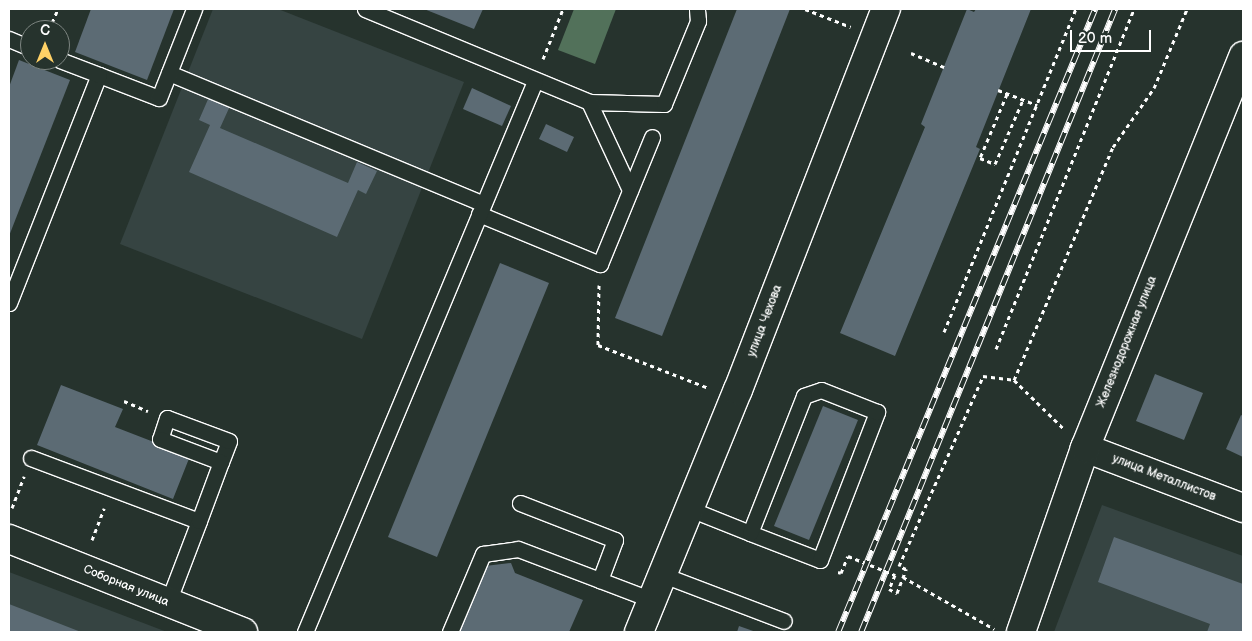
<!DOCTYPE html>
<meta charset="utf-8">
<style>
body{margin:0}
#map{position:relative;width:1252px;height:641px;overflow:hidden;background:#26332d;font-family:"Balsamiq Sans",sans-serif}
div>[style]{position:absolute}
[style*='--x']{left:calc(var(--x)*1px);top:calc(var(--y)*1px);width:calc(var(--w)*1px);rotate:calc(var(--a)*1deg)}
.built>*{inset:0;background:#364442}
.green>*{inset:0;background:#52715a}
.building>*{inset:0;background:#5c6b74}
.path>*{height:3px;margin-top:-1.5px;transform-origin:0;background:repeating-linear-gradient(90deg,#fff 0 4px,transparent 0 8px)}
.roads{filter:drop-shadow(1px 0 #fff) drop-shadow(-1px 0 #fff) drop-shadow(0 1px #fff) drop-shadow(0 -1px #fff)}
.lane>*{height:15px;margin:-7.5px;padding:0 7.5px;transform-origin:7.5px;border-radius:7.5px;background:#26332d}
.street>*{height:28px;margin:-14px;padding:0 14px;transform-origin:14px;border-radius:14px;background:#26332d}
.secondary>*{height:28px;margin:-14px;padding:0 14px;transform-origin:14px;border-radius:14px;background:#26332d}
.rail>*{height:5.5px;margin-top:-2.75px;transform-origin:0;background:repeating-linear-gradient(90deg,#26332d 0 11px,#fff 0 22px);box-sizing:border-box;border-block:1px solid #fff}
span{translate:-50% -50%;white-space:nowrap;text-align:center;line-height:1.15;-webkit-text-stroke:5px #26332d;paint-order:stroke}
.street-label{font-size:12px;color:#fff}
.frame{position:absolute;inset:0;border:10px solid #fff;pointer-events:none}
.north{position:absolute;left:20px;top:20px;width:50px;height:50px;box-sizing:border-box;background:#26332d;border:1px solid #7d8581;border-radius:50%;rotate:0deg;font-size:14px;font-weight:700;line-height:20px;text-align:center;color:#fff}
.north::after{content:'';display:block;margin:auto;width:18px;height:22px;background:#ffd166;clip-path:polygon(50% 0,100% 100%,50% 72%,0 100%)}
.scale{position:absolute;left:1070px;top:30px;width:81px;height:22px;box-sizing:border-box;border:2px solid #fff;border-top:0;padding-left:6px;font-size:15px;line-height:18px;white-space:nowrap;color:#fff;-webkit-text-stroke:4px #26332d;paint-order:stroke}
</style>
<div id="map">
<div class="built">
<i style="clip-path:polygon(213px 9px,278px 9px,464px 82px,362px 339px,120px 244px)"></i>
<i style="clip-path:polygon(1102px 505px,1243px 556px,1243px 632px,1054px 632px)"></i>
<i style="clip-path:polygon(9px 572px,167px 632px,9px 632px)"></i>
</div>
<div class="green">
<i style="clip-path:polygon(574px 9px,616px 9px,595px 64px,558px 50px)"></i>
</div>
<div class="building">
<i style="clip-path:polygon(91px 9px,174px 9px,147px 80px,75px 52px)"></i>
<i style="clip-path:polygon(424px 9px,483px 9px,474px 29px)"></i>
<i style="clip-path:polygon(737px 9px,790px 9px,662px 336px,615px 318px)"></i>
<i style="clip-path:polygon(967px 9px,974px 12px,976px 9px,1031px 9px,976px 147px,980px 149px,895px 356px,840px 333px,925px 127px,921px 124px)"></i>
<i style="clip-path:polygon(19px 60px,70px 80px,9px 236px,9px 87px)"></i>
<i style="clip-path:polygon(472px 88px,511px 106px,502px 126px,463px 109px)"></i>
<i style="clip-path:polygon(209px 97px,230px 106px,220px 128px,348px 183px,357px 162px,377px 171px,366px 194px,358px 190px,337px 237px,189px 172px,210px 125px,199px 120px)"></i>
<i style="clip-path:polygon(546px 124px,574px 137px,567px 152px,539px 139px)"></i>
<i style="clip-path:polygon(500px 263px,549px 283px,437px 557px,388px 537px)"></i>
<i style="clip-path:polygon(1155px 374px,1203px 393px,1184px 440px,1136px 421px)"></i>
<i style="clip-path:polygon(61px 385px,123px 409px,115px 427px,190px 456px,173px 499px,37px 445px)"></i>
<i style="clip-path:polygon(823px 406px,858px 420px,809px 540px,774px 526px)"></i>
<i style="clip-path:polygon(1241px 415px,1243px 416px,1243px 457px,1226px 449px)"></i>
<i style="clip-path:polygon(1114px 537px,1243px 584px,1243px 632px,1207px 632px,1210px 624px,1098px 582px)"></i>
<i style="clip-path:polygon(511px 563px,515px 573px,583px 600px,569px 632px,457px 632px,485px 566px)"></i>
<i style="clip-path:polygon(9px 604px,81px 632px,9px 632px)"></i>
<i style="clip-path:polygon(739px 626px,756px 632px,737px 632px)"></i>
</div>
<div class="path">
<i style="--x:805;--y:9;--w:49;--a:21.4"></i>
<i style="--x:49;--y:30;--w:23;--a:-67"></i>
<i style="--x:911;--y:53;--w:36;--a:23"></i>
<i style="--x:543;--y:59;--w:54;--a:-68.2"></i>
<i style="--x:998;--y:90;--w:42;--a:21"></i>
<i style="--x:1007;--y:94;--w:69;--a:112.9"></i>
<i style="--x:980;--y:158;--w:16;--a:22"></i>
<i style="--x:995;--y:164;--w:70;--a:-66.4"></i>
<i style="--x:599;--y:285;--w:60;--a:91"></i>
<i style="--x:598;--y:345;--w:119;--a:21.2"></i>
<i style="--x:944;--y:332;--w:349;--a:-67.8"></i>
<i style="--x:996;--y:349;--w:367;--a:-67.9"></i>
<i style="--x:1014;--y:380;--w:253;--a:-67"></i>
<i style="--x:1113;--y:147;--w:72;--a:-55.2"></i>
<i style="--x:1154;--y:88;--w:86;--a:-67.3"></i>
<i style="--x:124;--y:401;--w:26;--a:23"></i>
<i style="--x:12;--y:508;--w:34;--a:-69"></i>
<i style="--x:92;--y:540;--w:34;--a:-69"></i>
<i style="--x:838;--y:572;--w:3;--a:18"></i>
<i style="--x:841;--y:573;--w:18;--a:-68"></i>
<i style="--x:848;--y:556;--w:51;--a:22"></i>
<i style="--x:895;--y:575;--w:15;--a:113"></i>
<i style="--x:889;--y:589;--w:9;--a:27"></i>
<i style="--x:897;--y:593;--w:26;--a:-69"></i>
<i style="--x:906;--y:569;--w:8;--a:-157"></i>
<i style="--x:899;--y:566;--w:208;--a:-66.1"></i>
<i style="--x:983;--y:376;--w:31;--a:7"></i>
<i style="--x:1014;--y:380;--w:70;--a:44.4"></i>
<i style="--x:903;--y:577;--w:105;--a:29.7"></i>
</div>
<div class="roads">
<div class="lane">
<i style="--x:365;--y:9;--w:243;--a:22.5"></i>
<i style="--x:589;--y:102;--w:75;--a:1.5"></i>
<i style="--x:664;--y:104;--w:90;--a:-67.7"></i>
<i style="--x:698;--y:21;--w:12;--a:-95"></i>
<i style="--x:9;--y:39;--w:23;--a:23"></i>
<i style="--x:169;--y:73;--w:340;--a:22.6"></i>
<i style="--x:99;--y:75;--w:64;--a:21"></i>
<i style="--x:159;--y:98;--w:96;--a:-68.5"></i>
<i style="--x:589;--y:102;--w:97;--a:65"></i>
<i style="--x:479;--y:214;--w:131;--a:22.5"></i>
<i style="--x:600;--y:264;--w:137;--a:-67.7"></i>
<i style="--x:9;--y:303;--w:245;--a:-68.5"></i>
<i style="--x:99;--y:75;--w:42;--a:-159"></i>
<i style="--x:31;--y:458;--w:179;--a:20.6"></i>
<i style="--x:199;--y:521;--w:87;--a:110.9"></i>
<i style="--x:520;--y:503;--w:102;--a:21.3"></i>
<i style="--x:615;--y:540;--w:43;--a:110.6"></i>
<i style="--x:690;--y:509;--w:65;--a:21.8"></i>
<i style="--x:750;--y:533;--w:75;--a:21.1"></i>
<i style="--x:820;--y:560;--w:159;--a:-68.9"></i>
<i style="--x:877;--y:412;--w:60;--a:-158.6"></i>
<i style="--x:821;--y:390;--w:18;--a:161"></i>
<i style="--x:804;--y:396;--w:147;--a:111.5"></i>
<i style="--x:199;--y:521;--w:63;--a:-69.6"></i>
<i style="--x:221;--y:462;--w:22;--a:-69"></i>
<i style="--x:229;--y:441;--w:66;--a:-159.6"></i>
<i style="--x:167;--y:418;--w:22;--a:108"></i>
<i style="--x:160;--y:439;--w:65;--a:20.7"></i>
<i style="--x:663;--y:575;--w:129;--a:20.8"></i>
<i style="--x:305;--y:632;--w:597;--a:-67.34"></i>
<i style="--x:450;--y:632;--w:85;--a:-67.1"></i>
<i style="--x:483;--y:554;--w:35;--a:-8"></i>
<i style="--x:518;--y:549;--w:143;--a:20.8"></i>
</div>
<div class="street">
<i style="--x:1085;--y:448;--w:169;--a:20.8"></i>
<i style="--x:9;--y:539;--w:252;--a:21.7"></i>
<i style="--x:1021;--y:632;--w:195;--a:-70.8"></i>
<i style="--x:1085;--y:448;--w:423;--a:-68"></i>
</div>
<div class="secondary">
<i style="--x:639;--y:632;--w:261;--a:-67.8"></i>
<i style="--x:738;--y:390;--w:409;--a:-68.8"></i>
</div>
</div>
<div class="rail">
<i style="--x:838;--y:632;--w:674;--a:-67.58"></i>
<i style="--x:861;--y:632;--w:673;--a:-67.82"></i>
</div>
<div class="street-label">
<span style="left:765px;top:321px;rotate:-69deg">улица Чехова</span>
<span style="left:1127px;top:342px;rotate:-68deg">Железнодорожная улица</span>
<span style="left:1164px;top:478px;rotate:21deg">улица Металлистов</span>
<span style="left:126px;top:586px;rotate:22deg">Соборная улица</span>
</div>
<div class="frame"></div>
<div class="north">С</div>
<div class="scale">20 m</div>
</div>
